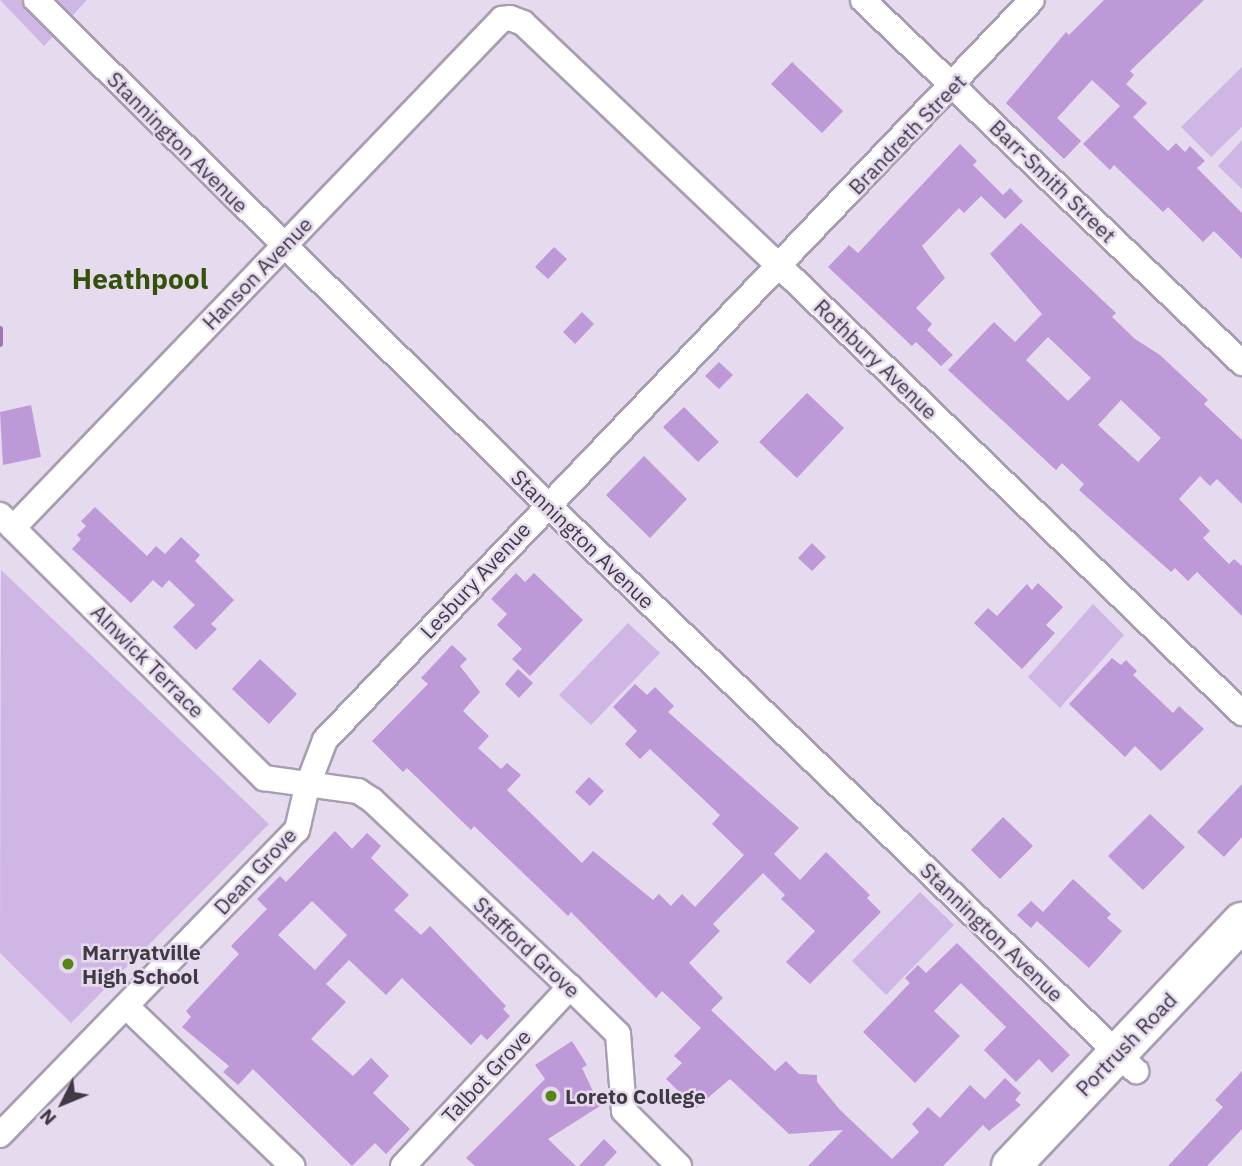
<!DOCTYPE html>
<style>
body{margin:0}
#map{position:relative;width:1242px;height:1166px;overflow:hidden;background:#e6daef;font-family:"IBM Plex Sans",sans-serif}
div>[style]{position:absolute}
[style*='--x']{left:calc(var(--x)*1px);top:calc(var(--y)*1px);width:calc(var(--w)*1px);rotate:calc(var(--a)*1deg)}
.green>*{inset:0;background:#d0b6e4}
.stream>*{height:6px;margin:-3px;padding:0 3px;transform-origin:3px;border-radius:3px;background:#9b77b4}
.building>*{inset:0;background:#be99d8}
.roads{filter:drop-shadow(2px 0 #a89db1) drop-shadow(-2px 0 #a89db1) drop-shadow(0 2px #a89db1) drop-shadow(0 -2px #a89db1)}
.street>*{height:24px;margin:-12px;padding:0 12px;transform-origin:12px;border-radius:12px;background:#fff}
.highway>*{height:38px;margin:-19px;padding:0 19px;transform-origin:19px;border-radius:19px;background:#fff}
.dots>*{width:19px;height:19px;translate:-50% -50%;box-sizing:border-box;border:4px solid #e6daef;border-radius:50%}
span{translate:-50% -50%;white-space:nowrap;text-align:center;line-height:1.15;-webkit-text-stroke:5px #e6daef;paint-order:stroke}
.street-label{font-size:21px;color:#3f3a43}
.poi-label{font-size:21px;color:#3f3a43;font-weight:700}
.left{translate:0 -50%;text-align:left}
.district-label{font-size:28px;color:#33510b;font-weight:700}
.north{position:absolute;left:28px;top:1068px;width:70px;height:70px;-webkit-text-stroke:5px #e6daef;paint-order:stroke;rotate:227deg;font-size:19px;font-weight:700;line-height:28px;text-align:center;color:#3f3a43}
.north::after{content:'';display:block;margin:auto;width:24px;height:32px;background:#3f3a43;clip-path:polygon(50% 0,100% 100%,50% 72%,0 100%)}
</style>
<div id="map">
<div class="green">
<i style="clip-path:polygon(0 0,87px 0,44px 46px)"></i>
<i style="clip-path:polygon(1242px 67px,1242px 127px,1211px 157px,1181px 127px)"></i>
<i style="clip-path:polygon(1242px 140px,1242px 189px,1218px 166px)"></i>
<i style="clip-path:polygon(1px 570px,269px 824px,71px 1023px,0 953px)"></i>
<i style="clip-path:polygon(1093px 604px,1124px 635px,1060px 708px,1028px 677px)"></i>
<i style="clip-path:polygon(628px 623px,660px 653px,591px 725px,559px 695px)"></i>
<i style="clip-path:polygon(920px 892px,954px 925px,886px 995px,852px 961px)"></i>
</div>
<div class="stream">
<i style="--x:0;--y:329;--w:15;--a:90"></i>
</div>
<div class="building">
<i style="clip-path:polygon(1104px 0,1204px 0,1130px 71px,1134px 75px,1126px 84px,1147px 103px,1133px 117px,1168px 151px,1176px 143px,1185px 152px,1190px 146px,1205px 161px,1197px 168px,1242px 213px,1242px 259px,1214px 231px,1203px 242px,1168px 207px,1163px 212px,1114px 165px,1110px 170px,1083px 144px,1120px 106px,1092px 80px,1057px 118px,1081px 141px,1064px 159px,1006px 103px,1066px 32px,1069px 35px)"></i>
<i style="clip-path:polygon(792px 62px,843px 111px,822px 133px,771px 84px)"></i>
<i style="clip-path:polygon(960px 144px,977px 161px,973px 165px,1003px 195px,1010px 188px,1023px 201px,1005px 219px,981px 196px,964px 213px,959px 208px,922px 246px,945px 278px,916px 308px,932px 324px,927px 330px,953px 355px,941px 366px,916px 342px,912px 346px,828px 267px,849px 245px,858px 253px)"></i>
<i style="clip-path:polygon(evenodd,1021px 223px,1116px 313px,1112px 317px,1135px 339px,1160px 355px,1208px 400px,1204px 404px,1242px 440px,1242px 504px,1217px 479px,1210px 486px,1200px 476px,1179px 499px,1210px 531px,1203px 538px,1229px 564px,1234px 559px,1242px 566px,1242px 616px,1197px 572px,1188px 581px,1175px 568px,1171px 572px,1079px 490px,1084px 484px,1062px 463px,1056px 470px,948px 370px,994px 322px,1015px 342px,1042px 314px,990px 254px,1021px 223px,1048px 337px,1091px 378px,1068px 401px,1026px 360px,1048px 337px,1021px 223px,1121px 400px,1161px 438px,1138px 462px,1098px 425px,1121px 400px)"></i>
<i style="clip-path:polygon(554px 247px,567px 259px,548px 279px,535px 267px)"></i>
<i style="clip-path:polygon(582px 312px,594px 324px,575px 344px,563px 332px)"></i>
<i style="clip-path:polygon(719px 362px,733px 375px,719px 389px,705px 376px)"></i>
<i style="clip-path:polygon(807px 393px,844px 428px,797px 478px,759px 442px)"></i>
<i style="clip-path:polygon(31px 405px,41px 457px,3px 465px,0 412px)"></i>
<i style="clip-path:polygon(684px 407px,719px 442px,698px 462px,663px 427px)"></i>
<i style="clip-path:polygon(644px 456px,687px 499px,650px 538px,606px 495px)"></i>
<i style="clip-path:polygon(95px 507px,147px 556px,156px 546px,165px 554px,181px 537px,200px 555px,195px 561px,234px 600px,211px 624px,217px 629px,196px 650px,173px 627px,195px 605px,169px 580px,162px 588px,153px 580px,131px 603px,72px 549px,81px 539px,77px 535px,86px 526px,81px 521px)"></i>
<i style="clip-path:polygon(812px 543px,826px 557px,812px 571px,798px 558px)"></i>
<i style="clip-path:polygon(516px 573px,525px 582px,534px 573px,583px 620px,530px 676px,512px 659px,522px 649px,497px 625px,507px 614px,491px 599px)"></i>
<i style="clip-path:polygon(1038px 583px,1063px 607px,1046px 625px,1055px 633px,1022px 669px,974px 623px,988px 608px,997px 616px,1027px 584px,1032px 590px)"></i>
<i style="clip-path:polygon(452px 645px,467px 659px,460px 666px,480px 692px,463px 711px,489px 736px,478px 748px,501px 769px,507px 763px,521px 775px,507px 790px,582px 863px,593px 851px,653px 900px,659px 894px,671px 906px,682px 894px,695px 907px,744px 855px,712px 824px,720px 815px,650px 749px,640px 759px,625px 744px,637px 731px,613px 707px,635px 684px,647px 695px,655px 687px,674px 706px,668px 712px,799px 828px,774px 854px,800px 880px,826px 852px,870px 895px,867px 898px,881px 912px,810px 984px,786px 962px,815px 931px,781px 899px,785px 895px,763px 873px,713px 924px,720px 931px,689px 963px,723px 998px,711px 1010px,775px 1071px,786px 1061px,799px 1074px,817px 1075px,817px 1082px,840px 1110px,892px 1159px,919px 1132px,912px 1124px,928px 1107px,940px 1118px,970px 1085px,985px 1099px,1005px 1078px,1021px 1093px,1015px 1100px,1021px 1105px,989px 1131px,983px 1125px,943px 1166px,808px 1166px,843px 1130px,789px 1134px,730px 1079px,696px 1108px,666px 1079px,682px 1063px,674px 1056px,701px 1028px,662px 991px,656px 998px,571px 912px,568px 916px,474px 826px,471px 830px,407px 768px,403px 772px,372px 741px,428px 684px,421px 678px)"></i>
<i style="clip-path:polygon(1112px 658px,1121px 665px,1126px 660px,1137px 671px,1133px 675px,1173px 713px,1179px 706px,1204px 729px,1161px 771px,1135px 746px,1125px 757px,1069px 704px)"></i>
<i style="clip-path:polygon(260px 659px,297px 694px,269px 724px,232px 689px)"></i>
<i style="clip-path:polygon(518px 669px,533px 683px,519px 698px,505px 684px)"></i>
<i style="clip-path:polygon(589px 777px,604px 791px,590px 806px,575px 792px)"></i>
<i style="clip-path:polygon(1242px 784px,1242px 837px,1224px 857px,1197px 832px)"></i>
<i style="clip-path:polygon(1150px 814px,1185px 847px,1143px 890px,1108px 856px)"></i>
<i style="clip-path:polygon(1003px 817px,1033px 846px,1000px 879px,971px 850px)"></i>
<i style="clip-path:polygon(evenodd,335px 831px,352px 849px,367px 833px,381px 846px,371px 858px,409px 895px,394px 910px,421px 935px,430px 926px,506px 1006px,503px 1009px,510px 1016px,487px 1040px,481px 1034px,471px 1045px,402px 978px,386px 995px,349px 960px,326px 984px,346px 1002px,311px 1039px,353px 1076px,371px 1058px,389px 1076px,373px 1093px,410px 1129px,386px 1154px,375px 1143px,352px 1166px,253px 1069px,238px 1085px,223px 1072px,229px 1066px,182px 1027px,191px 1017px,186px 1011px,239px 954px,231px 946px,267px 909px,257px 899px,280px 876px,286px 882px,335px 831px,312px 901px,347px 935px,315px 970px,278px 935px,312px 901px)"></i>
<i style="clip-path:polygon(1073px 879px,1111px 914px,1107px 918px,1122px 931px,1089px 968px,1037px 921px,1031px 928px,1017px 915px,1031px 901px,1043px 912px)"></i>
<i style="clip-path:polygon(957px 943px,1070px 1055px,1052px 1073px,1039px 1059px,1016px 1082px,984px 1050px,1006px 1027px,961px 983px,934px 1011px,960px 1036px,915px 1083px,863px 1032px,910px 983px,905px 978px,918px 965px,926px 973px)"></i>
<i style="clip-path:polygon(572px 1041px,587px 1065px,582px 1068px,600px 1106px,548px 1139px,576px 1166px,475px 1166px,466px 1158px,545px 1079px,535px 1065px)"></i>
<i style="clip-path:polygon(1242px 1071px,1242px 1129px,1207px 1166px,1168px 1166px,1223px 1107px,1215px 1100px)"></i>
<i style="clip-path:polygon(604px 1139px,617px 1152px,604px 1166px,579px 1166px)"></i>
</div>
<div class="roads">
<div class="street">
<i style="--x:36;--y:0;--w:718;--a:44.6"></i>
<i style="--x:547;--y:504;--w:818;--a:43.91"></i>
<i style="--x:863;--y:0;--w:525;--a:43.76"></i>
<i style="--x:0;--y:515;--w:373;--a:44.9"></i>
<i style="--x:264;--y:778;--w:95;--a:7.9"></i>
<i style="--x:358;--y:791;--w:17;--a:33"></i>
<i style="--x:372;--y:800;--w:272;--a:43.4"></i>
<i style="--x:570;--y:987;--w:67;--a:44.4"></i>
<i style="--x:618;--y:1034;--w:77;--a:85.5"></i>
<i style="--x:624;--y:1111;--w:78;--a:45"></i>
<i style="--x:13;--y:528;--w:706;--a:-46.15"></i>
<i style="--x:502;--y:19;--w:8;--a:-7"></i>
<i style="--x:510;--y:18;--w:14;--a:21"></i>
<i style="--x:523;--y:23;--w:371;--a:43.5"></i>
<i style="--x:792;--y:278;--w:626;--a:44.03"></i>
<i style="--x:126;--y:1006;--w:231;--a:43.9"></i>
<i style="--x:0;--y:1135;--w:426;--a:-45.8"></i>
<i style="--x:297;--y:830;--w:44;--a:-76.9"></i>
<i style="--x:307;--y:787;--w:50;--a:-69"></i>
<i style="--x:325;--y:740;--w:1023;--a:-46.31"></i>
<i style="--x:403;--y:1166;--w:245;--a:-47"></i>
</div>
<div class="highway">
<i style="--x:1011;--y:1166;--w:336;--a:-46.6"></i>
</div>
</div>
<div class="dots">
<i style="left:68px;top:964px;background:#578617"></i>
<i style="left:551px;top:1096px;background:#578617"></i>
</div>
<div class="street-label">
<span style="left:907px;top:134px;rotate:-46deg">Brandreth Street</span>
<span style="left:178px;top:142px;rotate:45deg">Stannington Avenue</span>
<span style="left:1053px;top:181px;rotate:44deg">Barr-Smith Street</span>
<span style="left:257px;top:273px;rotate:-46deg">Hanson Avenue</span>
<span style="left:876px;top:359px;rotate:44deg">Rothbury Avenue</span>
<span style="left:583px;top:539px;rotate:44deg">Stannington Avenue</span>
<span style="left:475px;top:580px;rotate:-47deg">Lesbury Avenue</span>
<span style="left:148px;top:661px;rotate:45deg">Alnwick Terrace</span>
<span style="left:255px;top:871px;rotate:-47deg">Dean Grove</span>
<span style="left:992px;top:932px;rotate:44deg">Stannington Avenue</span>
<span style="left:527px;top:947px;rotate:43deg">Stafford Grove</span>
<span style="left:1126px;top:1044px;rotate:-46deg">Portrush Road</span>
<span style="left:486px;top:1076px;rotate:-47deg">Talbot Grove</span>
</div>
<div class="poi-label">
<span class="left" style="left:82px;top:964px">Marryatville<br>High School</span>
<span class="left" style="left:565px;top:1096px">Loreto College</span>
</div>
<div class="district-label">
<span style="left:140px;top:279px">Heathpool</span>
</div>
<div class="north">N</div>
</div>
